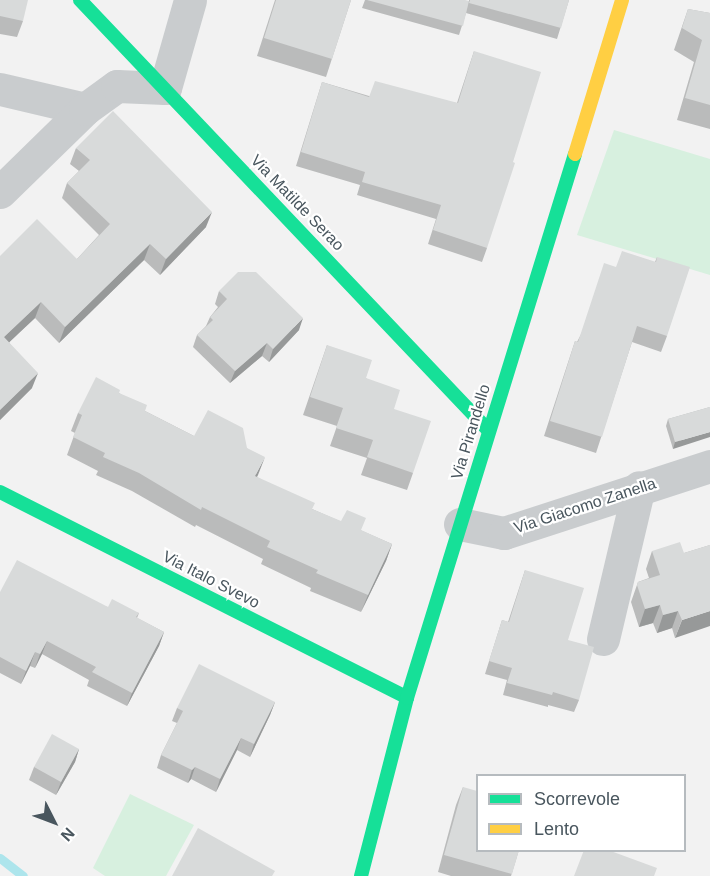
<!DOCTYPE html>
<style>
body{margin:0}
#map{position:relative;width:710px;height:876px;overflow:hidden;background:#f2f2f2;font-family:Arial,sans-serif}
div>[style]{position:absolute}
[style*='--x']{left:calc(var(--x)*1px);top:calc(var(--y)*1px);width:calc(var(--w)*1px);rotate:calc(var(--a)*1deg)}
.green>*{inset:0;background:#d7f0df}
.stream>*{height:9px;margin:-4.5px;padding:0 4.5px;transform-origin:4.5px;border-radius:4.5px;background:#ade5ec}
.street>*{height:33px;margin:-16.5px;padding:0 16.5px;transform-origin:16.5px;border-radius:16.5px;background:#c9ccce}
.fast>*{height:14px;margin:-7px;padding:0 7px;transform-origin:7px;border-radius:7px;background:#16e098}
.slow>*{height:14px;margin:-7px;padding:0 7px;transform-origin:7px;border-radius:7px;background:#ffcf43}
.wall>*{inset:0;background:#babbbb}
.shaded-wall>*{inset:0;background:#979999}
.building>*{inset:0;background:#d8dada}
span{translate:-50% -50%;white-space:nowrap;text-align:center;line-height:1.15;-webkit-text-stroke:4.5px #fff;paint-order:stroke}
.street-label{font-size:16px;color:#49565e}
.legend{position:absolute;left:476px;top:774px;width:210px;height:78px;box-sizing:border-box;background:#fff;border:2px solid #b6bbbf;margin:0;padding:8px 10px;list-style:none;font-size:18px;color:#49565e}
.legend li{display:flex;align-items:center;gap:12px;height:30px}
.legend b{width:30px;border:2px solid #b6bbbf}
.north{position:absolute;left:24px;top:792px;width:60px;height:60px;-webkit-text-stroke:4px #fff;paint-order:stroke;rotate:132deg;font-size:16px;font-weight:700;line-height:24px;text-align:center;color:#49565e}
.north::after{content:'';display:block;margin:auto;width:21px;height:27px;background:#49565e;clip-path:polygon(50% 0,100% 100%,50% 72%,0 100%)}
</style>
<div id="map">
<div class="green">
<i style="clip-path:polygon(614px 130px,710px 159px,710px 275px,577px 235px)"></i>
<i style="clip-path:polygon(130px 794px,194px 825px,166px 876px,105px 876px,93px 868px)"></i>
</div>
<div class="stream">
<i style="--x:0;--y:858;--w:29;--a:38"></i>
</div>
<div class="street">
<i style="--x:0;--y:89;--w:87;--a:13.2"></i>
<i style="--x:0;--y:192;--w:119;--a:-44.3"></i>
<i style="--x:85;--y:109;--w:39;--a:-36"></i>
<i style="--x:117;--y:86;--w:48;--a:2.4"></i>
<i style="--x:165;--y:88;--w:91;--a:-74.1"></i>
<i style="--x:460;--y:524;--w:45;--a:11.6"></i>
<i style="--x:504;--y:533;--w:217;--a:-18"></i>
<i style="--x:603;--y:639;--w:156;--a:-76.7"></i>
</div>
<div class="fast">
<i style="--x:80;--y:0;--w:593;--a:46.5"></i>
<i style="--x:0;--y:492;--w:456;--a:26.8"></i>
<i style="--x:361;--y:876;--w:184;--a:-75.5"></i>
<i style="--x:407;--y:698;--w:569;--a:-72.84"></i>
</div>
<div class="slow">
<i style="--x:575;--y:154;--w:161;--a:-73"></i>
</div>
<div class="wall">
<i style="clip-path:polygon(0 0,23px 21px,17px 37px,0 34px)"></i>
<i style="clip-path:polygon(275px 0,351px 0,326px 77px,257px 56px)"></i>
<i style="clip-path:polygon(365px 0,469px 1px,469px 0,569px 0,557px 39px,466px 13px,459px 35px,362px 8px)"></i>
<i style="clip-path:polygon(688px 9px,710px 13px,710px 129px,677px 120px,694px 62px,674px 50px)"></i>
<i style="clip-path:polygon(474px 51px,487px 248px,482px 262px,428px 244px,436px 219px,357px 195px,360px 185px,296px 166px,322px 82px,369px 96px,457px 103px)"></i>
<i style="clip-path:polygon(76px 148px,206px 227px,160px 275px,144px 260px,59px 343px,35px 318px,9px 342px,32px 388px,0 420px,0 256px,77px 259px,99px 235px,62px 198px,67px 183px,79px 171px,70px 164px)"></i>
<i style="clip-path:polygon(657px 257px,667px 336px,661px 352px,632px 342px,596px 453px,544px 436px,575px 341px,577px 342px,616px 267px,655px 262px)"></i>
<i style="clip-path:polygon(219px 291px,299px 330px,269px 362px,262px 356px,230px 383px,193px 347px,197px 335px,206px 326px,210px 317px,218px 307px,215px 304px)"></i>
<i style="clip-path:polygon(327px 345px,366px 378px,394px 409px,413px 473px,407px 490px,361px 475px,367px 458px,330px 446px,337px 426px,303px 415px)"></i>
<i style="clip-path:polygon(119px 393px,145px 411px,194px 436px,247px 448px,257px 477px,312px 509px,392px 544px,386px 561px,361px 612px,310px 591px,311px 588px,261px 564px,263px 559px,196px 525px,195px 527px,132px 491px,96px 475px,98px 471px,67px 455px,75px 433px,71px 431px,78px 413px)"></i>
<i style="clip-path:polygon(710px 407px,673px 449px,666px 426px,668px 419px)"></i>
<i style="clip-path:polygon(710px 545px,675px 638px,672px 628px,657px 633px,653px 623px,639px 627px,631px 602px,638px 582px,649px 578px,646px 569px,652px 551px,684px 553px)"></i>
<i style="clip-path:polygon(525px 570px,568px 640px,579px 700px,574px 712px,548px 705px,548px 707px,503px 695px,507px 680px,485px 674px,502px 620px,508px 622px)"></i>
<i style="clip-path:polygon(0 592px,108px 607px,139px 613px,137px 618px,164px 632px,159px 646px,127px 706px,87px 686px,89px 680px,42px 654px,35px 668px,30px 666px,21px 684px,0 673px)"></i>
<i style="clip-path:polygon(275px 702px,270px 715px,250px 757px,237px 750px,216px 792px,191px 779px,188px 783px,157px 768px,161px 755px,177px 723px,172px 721px,177px 708px)"></i>
<i style="clip-path:polygon(79px 749px,75px 762px,56px 795px,29px 780px,34px 767px)"></i>
<i style="clip-path:polygon(463px 787px,519px 850px,511px 876px,451px 876px,438px 872px,456px 805px)"></i>
</div>
<div class="shaded-wall">
<i style="clip-path:polygon(212px 212px,206px 227px,160px 275px,166px 259px)"></i>
<i style="clip-path:polygon(150px 244px,144px 260px,59px 343px,65px 327px)"></i>
<i style="clip-path:polygon(41px 302px,35px 318px,0 351px,4px 337px)"></i>
<i style="clip-path:polygon(303px 318px,299px 330px,269px 362px,273px 349px)"></i>
<i style="clip-path:polygon(267px 343px,262px 356px,230px 383px,235px 371px)"></i>
<i style="clip-path:polygon(38px 373px,32px 388px,0 420px,0 410px)"></i>
<i style="clip-path:polygon(710px 432px,710px 437px,673px 449px,675px 442px)"></i>
<i style="clip-path:polygon(265px 457px,258px 475px,249px 493px,255px 476px)"></i>
<i style="clip-path:polygon(392px 544px,386px 561px,361px 612px,368px 595px)"></i>
<i style="clip-path:polygon(660px 605px,653px 623px,639px 627px,645px 609px)"></i>
<i style="clip-path:polygon(678px 611px,672px 628px,657px 633px,663px 615px)"></i>
<i style="clip-path:polygon(710px 611px,710px 626px,675px 638px,682px 620px)"></i>
<i style="clip-path:polygon(164px 632px,159px 646px,127px 706px,132px 693px)"></i>
<i style="clip-path:polygon(47px 641px,42px 654px,35px 668px,40px 654px)"></i>
<i style="clip-path:polygon(35px 652px,30px 666px,21px 684px,26px 671px)"></i>
<i style="clip-path:polygon(275px 702px,270px 715px,250px 757px,254px 744px)"></i>
<i style="clip-path:polygon(241px 738px,237px 750px,216px 792px,220px 779px)"></i>
<i style="clip-path:polygon(79px 749px,75px 762px,56px 795px,61px 782px)"></i>
<i style="clip-path:polygon(195px 767px,191px 779px,188px 783px,192px 770px)"></i>
</div>
<div class="building">
<i style="clip-path:polygon(0 0,28px 0,23px 21px,0 16px)"></i>
<i style="clip-path:polygon(276px 0,351px 0,332px 59px,264px 38px)"></i>
<i style="clip-path:polygon(367px 0,465px 0,469px 1px,463px 26px)"></i>
<i style="clip-path:polygon(470px 0,569px 0,561px 28px,469px 3px)"></i>
<i style="clip-path:polygon(688px 9px,710px 13px,710px 105px,685px 98px,702px 40px,682px 28px)"></i>
<i style="clip-path:polygon(474px 51px,541px 72px,513px 162px,515px 163px,487px 248px,433px 230px,441px 205px,362px 182px,365px 172px,301px 152px,322px 82px,369px 97px,375px 81px,458px 103px)"></i>
<i style="clip-path:polygon(113px 111px,212px 212px,166px 259px,150px 244px,65px 327px,41px 302px,4px 337px,38px 373px,0 410px,0 256px,37px 219px,77px 259px,110px 224px,67px 183px,90px 160px,76px 148px)"></i>
<i style="clip-path:polygon(622px 251px,656px 262px,657px 257px,690px 267px,667px 336px,637px 326px,602px 437px,550px 421px,575px 341px,578px 342px,604px 263px,616px 267px)"></i>
<i style="clip-path:polygon(238px 272px,256px 272px,303px 318px,273px 349px,267px 343px,235px 371px,197px 335px,213px 320px,210px 317px,227px 299px,219px 291px)"></i>
<i style="clip-path:polygon(327px 345px,372px 360px,366px 378px,400px 390px,394px 409px,431px 421px,413px 473px,367px 457px,373px 440px,336px 428px,343px 408px,310px 397px)"></i>
<i style="clip-path:polygon(96px 377px,120px 390px,119px 393px,147px 405px,145px 411px,194px 436px,208px 410px,243px 428px,247px 448px,265px 457px,255px 476px,315px 503px,312px 509px,341px 521px,347px 510px,366px 518px,361px 530px,392px 544px,368px 595px,316px 573px,318px 570px,267px 547px,270px 541px,202px 507px,201px 510px,139px 473px,103px 457px,105px 453px,73px 437px,82px 415px,78px 413px)"></i>
<i style="clip-path:polygon(710px 407px,710px 432px,675px 442px,668px 419px)"></i>
<i style="clip-path:polygon(680px 542px,684px 553px,710px 545px,710px 611px,682px 620px,678px 611px,663px 615px,660px 605px,645px 609px,637px 585px,638px 582px,660px 575px,652px 551px)"></i>
<i style="clip-path:polygon(17px 560px,108px 607px,112px 599px,139px 613px,136px 617px,164px 632px,132px 693px,92px 672px,96px 667px,47px 641px,40px 654px,35px 652px,26px 671px,0 657px,0 592px)"></i>
<i style="clip-path:polygon(525px 570px,584px 588px,568px 640px,594px 647px,579px 700px,553px 692px,552px 695px,507px 683px,512px 668px,489px 661px,502px 620px,509px 622px)"></i>
<i style="clip-path:polygon(199px 664px,275px 702px,254px 744px,241px 738px,220px 779px,195px 767px,192px 770px,161px 755px,183px 711px,177px 708px)"></i>
<i style="clip-path:polygon(52px 734px,79px 749px,61px 782px,34px 767px)"></i>
<i style="clip-path:polygon(463px 787px,477px 791px,477px 850px,519px 850px,512px 874px,444px 855px)"></i>
<i style="clip-path:polygon(198px 828px,275px 871px,272px 876px,172px 876px)"></i>
<i style="clip-path:polygon(584px 850px,608px 850px,657px 868px,654px 876px,574px 876px)"></i>
</div>
<div class="street-label">
<span style="left:297px;top:203px;rotate:46deg">Via Matilde Serao</span>
<span style="left:471px;top:432px;rotate:-73deg">Via Pirandello</span>
<span style="left:585px;top:506px;rotate:-18deg">Via Giacomo Zanella</span>
<span style="left:211px;top:580px;rotate:27deg">Via Italo Svevo</span>
</div>
<ul class="legend">
<li><b style="height:8px;background:#16e098"></b>Scorrevole</li>
<li><b style="height:8px;background:#ffcf43"></b>Lento</li>
</ul>
<div class="north">N</div>
</div>
